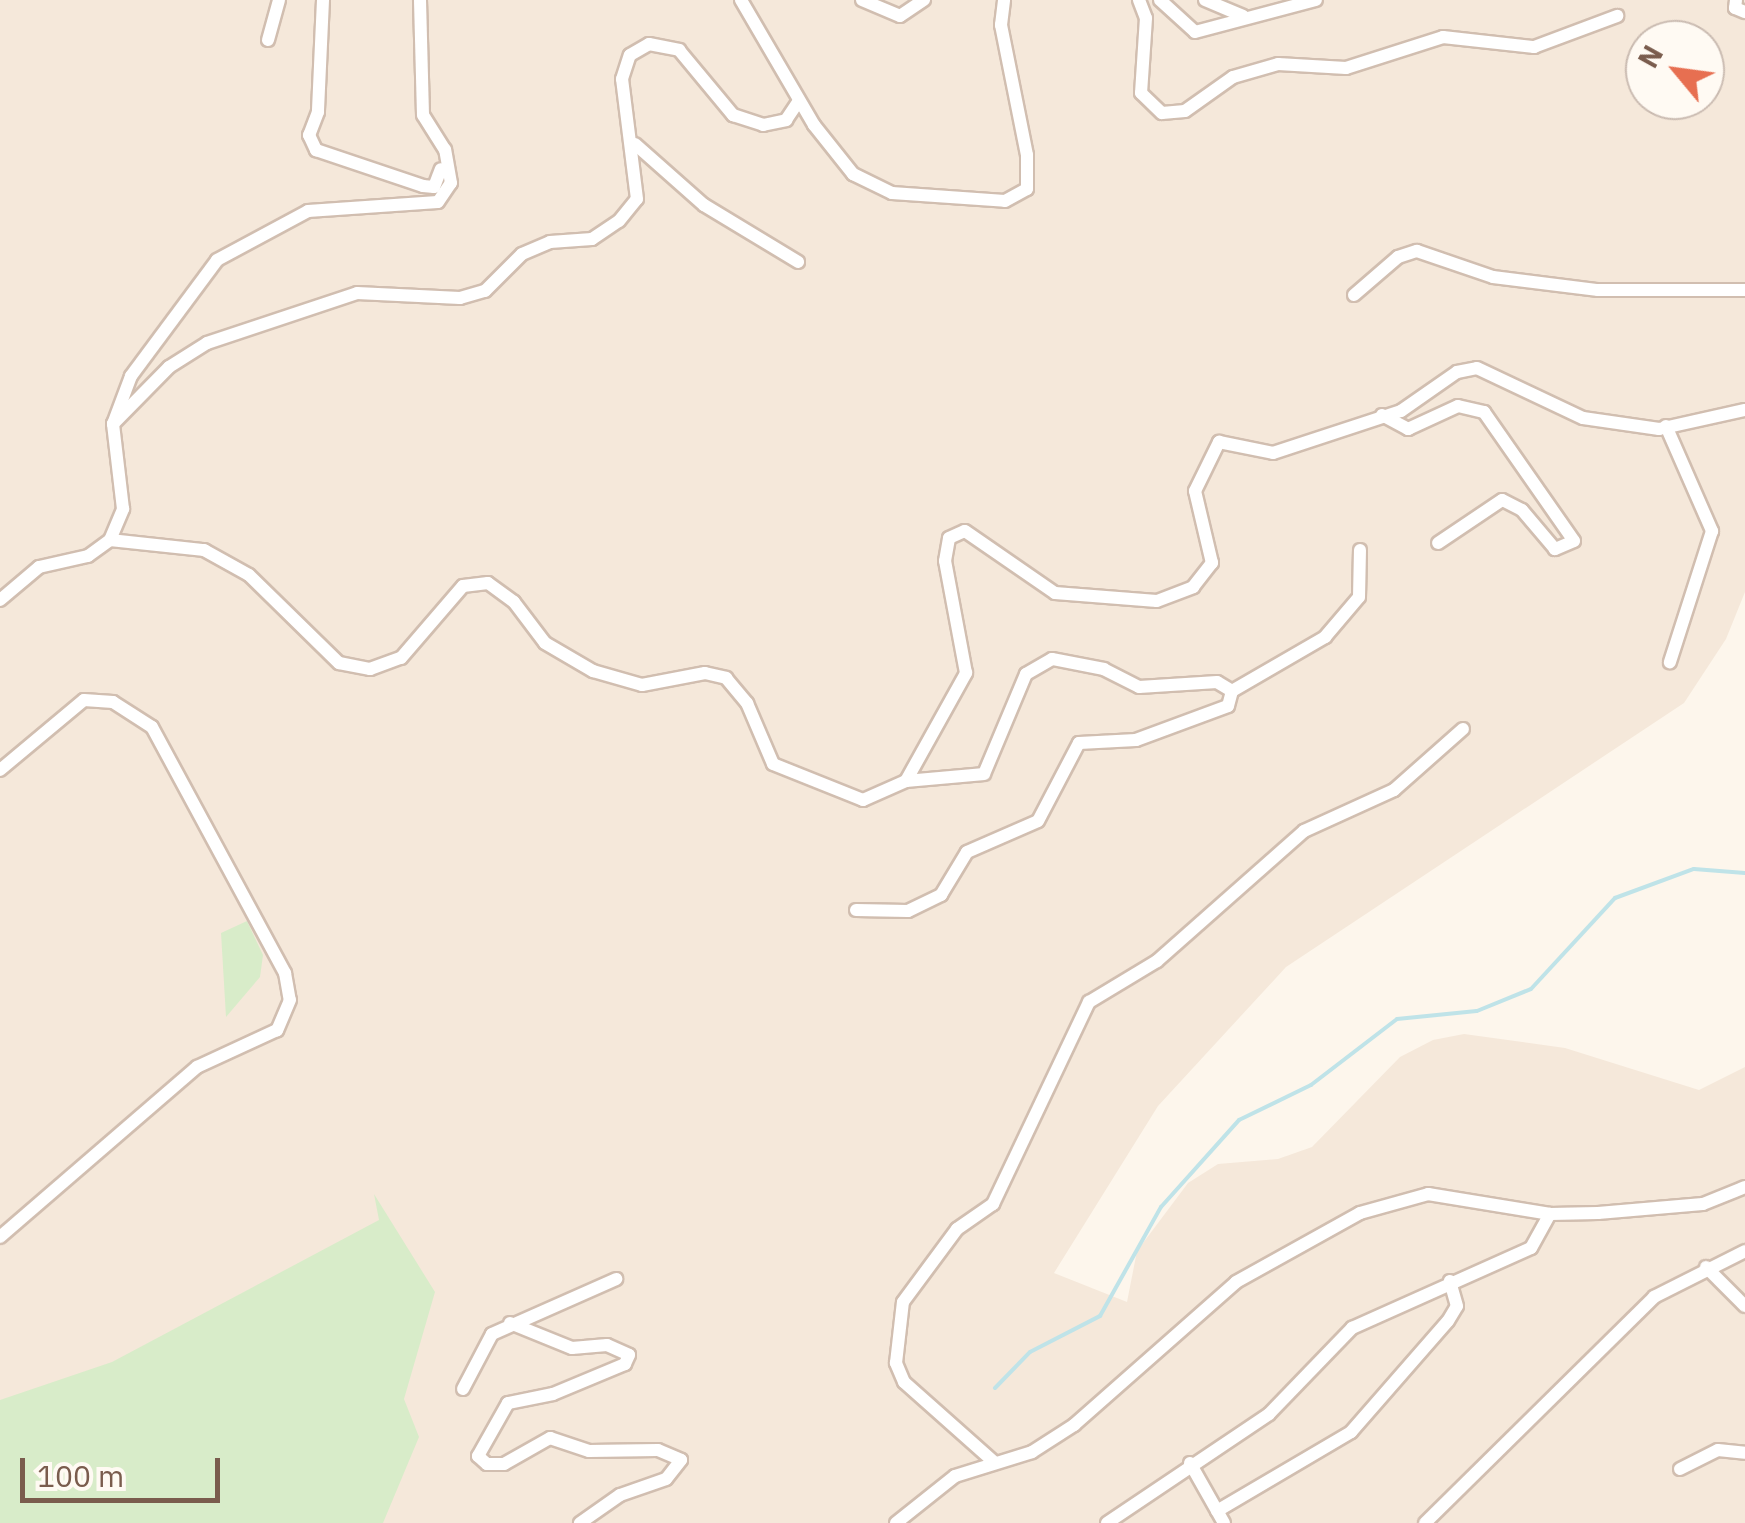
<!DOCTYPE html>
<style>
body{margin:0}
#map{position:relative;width:1745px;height:1523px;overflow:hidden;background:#fdf6ec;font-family:"IBM Plex Sans",sans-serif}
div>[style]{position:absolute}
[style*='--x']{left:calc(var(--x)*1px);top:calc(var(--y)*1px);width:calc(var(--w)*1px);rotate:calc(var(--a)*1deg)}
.residential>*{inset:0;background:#f5e8da}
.green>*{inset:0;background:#d8ecc9}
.stream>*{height:4px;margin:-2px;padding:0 2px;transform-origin:2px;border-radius:2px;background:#bfe3e8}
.roads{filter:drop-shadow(2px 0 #d1beb0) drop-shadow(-2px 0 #d1beb0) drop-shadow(0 2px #d1beb0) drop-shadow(0 -2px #d1beb0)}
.street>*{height:12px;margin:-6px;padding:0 6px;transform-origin:6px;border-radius:6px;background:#fff}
span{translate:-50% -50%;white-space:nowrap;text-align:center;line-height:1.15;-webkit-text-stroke:8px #fffaf3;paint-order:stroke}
.north{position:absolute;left:1625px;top:20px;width:100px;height:100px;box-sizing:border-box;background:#fffaf3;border:2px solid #cabbb1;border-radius:50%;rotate:299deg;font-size:28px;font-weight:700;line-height:40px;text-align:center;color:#7a5c4d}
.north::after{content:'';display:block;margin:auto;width:35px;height:45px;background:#e76f51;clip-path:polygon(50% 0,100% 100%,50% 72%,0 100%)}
.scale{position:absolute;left:20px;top:1458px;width:200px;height:45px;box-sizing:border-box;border:5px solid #7a5c4d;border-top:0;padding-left:12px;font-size:30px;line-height:35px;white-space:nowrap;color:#7a5c4d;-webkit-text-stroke:8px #fffaf3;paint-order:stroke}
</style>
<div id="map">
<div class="residential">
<i style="clip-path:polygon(evenodd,0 0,1745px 0,1745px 592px,1726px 639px,1684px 703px,1286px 967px,1158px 1106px,1054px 1273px,1127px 1302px,1137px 1251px,1188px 1183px,1218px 1164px,1278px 1159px,1312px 1147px,1400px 1057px,1433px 1040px,1464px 1034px,1565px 1048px,1699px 1090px,1745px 1067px,1745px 1523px,0 1523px,0 0,1645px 40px,1705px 40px,1705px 100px,1645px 100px,1645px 40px)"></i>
</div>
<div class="green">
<i style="clip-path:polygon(247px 921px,263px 955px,260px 977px,226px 1017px,221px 933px)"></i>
<i style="clip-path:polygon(374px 1194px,435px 1292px,404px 1399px,419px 1437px,383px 1523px,0 1523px,0 1400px,112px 1362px,379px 1220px)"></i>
</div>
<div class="stream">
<i style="--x:995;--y:1388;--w:50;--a:-45.8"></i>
<i style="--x:1030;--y:1352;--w:79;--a:-27.2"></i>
<i style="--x:1100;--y:1316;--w:125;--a:-60.8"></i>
<i style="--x:1161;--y:1207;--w:117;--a:-48.1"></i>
<i style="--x:1239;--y:1120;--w:80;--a:-25.9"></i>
<i style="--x:1311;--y:1085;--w:108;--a:-37.5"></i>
<i style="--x:1397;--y:1019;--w:80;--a:-5.7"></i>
<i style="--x:1477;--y:1011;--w:58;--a:-22.2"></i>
<i style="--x:1531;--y:989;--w:124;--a:-47.3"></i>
<i style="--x:1615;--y:898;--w:84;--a:-20.2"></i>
<i style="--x:1694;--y:869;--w:51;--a:4.5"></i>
</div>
<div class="roads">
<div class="street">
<i style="--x:323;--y:0;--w:112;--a:92.6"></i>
<i style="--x:318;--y:112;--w:25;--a:111"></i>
<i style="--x:309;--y:135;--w:17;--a:65"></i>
<i style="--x:316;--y:150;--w:113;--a:18.6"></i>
<i style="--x:423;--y:186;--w:11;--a:5"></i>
<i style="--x:434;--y:187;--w:19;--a:-69"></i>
<i style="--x:741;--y:0;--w:145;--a:59.7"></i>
<i style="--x:814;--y:125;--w:63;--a:51.5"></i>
<i style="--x:853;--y:174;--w:43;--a:26"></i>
<i style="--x:892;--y:193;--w:113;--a:4"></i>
<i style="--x:1005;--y:201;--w:25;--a:-29"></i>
<i style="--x:1027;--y:189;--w:34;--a:-90"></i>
<i style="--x:1027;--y:155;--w:133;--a:-101.3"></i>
<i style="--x:1001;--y:25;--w:25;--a:-83"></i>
<i style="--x:862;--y:0;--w:41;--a:22.8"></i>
<i style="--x:900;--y:16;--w:29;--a:-34"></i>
<i style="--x:1139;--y:0;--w:19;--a:69"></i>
<i style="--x:1146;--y:18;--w:75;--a:93.8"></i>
<i style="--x:1141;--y:93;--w:29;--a:44"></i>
<i style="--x:1162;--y:113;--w:23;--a:-5"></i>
<i style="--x:1185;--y:111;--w:59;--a:-35.3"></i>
<i style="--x:1233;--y:77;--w:47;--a:-16.1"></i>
<i style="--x:1278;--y:64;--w:68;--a:3.4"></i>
<i style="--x:1346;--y:68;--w:102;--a:-17.7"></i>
<i style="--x:1443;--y:37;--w:92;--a:6.3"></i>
<i style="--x:1534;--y:47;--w:89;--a:-20.5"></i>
<i style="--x:1160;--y:0;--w:47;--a:42.4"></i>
<i style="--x:1195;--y:32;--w:125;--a:-14.8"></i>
<i style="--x:1205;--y:0;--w:41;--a:22.8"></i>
<i style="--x:1736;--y:0;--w:8;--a:97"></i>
<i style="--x:1735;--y:8;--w:11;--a:22"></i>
<i style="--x:268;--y:40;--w:41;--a:-74.6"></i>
<i style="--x:635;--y:144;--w:92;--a:41.5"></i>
<i style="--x:704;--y:205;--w:110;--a:31.2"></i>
<i style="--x:1354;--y:295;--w:58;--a:-40.8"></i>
<i style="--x:1398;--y:257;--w:20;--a:-18"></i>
<i style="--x:1417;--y:251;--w:80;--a:18.9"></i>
<i style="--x:1493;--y:277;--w:106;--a:7.1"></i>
<i style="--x:1598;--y:290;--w:147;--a:0"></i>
<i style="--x:1382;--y:415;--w:30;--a:28"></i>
<i style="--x:1408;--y:429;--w:55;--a:-24.7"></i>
<i style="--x:1458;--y:406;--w:27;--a:13"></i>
<i style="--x:1484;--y:412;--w:157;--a:55.1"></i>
<i style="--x:1574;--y:541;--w:21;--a:157"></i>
<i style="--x:1555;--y:549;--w:51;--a:-130.2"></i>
<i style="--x:1522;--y:510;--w:22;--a:-153"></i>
<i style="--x:1502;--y:500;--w:77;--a:146.1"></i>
<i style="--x:113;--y:424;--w:80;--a:-45.5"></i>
<i style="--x:169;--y:367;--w:45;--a:-32.3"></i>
<i style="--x:207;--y:343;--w:158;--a:-18.4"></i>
<i style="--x:357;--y:293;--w:103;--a:2.8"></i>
<i style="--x:460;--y:298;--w:26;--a:-16"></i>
<i style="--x:485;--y:291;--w:52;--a:-45"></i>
<i style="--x:522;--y:254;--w:30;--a:-23"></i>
<i style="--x:550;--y:242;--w:42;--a:-4.1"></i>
<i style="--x:592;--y:239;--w:32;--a:-34"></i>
<i style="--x:619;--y:221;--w:28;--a:-51"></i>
<i style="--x:637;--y:199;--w:121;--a:-97.1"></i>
<i style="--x:622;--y:79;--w:25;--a:-72"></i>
<i style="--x:630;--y:55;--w:22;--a:-30"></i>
<i style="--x:649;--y:44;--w:31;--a:11"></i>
<i style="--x:679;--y:50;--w:85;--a:50.3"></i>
<i style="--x:733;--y:115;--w:32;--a:18"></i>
<i style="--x:763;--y:125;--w:24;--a:-12"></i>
<i style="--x:786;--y:120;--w:23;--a:-56"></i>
<i style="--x:1666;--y:426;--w:115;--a:66.3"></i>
<i style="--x:1712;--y:531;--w:138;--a:107.8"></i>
<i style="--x:110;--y:540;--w:95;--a:6.1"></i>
<i style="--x:204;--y:550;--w:51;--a:29.1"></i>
<i style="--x:249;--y:575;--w:126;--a:44.4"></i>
<i style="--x:339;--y:663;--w:32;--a:11"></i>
<i style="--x:370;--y:669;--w:33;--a:-20"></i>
<i style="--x:401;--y:658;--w:95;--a:-49.3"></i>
<i style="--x:463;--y:586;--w:25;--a:-7"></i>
<i style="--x:488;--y:583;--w:32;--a:36"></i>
<i style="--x:514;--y:602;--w:51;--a:52.9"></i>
<i style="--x:545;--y:643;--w:56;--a:30.3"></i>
<i style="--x:593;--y:671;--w:51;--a:15.9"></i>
<i style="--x:642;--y:685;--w:64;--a:-10.8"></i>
<i style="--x:705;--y:673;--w:22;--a:13"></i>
<i style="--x:726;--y:678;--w:33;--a:50"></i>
<i style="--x:747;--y:703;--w:66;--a:66.9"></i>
<i style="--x:773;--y:764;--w:97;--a:21.8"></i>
<i style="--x:863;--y:800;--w:47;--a:-23.8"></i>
<i style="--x:906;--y:781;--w:124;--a:-60.9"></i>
<i style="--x:966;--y:673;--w:114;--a:-100.6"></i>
<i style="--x:945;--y:561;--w:23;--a:-80"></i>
<i style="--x:949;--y:538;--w:17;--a:-24"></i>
<i style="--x:965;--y:531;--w:109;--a:34.6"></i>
<i style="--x:1055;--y:593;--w:102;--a:4.5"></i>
<i style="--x:1157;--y:601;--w:39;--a:-21"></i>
<i style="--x:1193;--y:587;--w:31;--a:-52"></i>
<i style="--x:1212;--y:563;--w:74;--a:-103.3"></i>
<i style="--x:1195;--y:491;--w:55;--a:-63.9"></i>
<i style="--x:1219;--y:442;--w:55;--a:11.5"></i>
<i style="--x:1273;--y:453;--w:135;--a:-18.2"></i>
<i style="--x:1401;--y:411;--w:68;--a:-34.9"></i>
<i style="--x:1457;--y:372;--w:20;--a:-11"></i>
<i style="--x:1477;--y:368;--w:117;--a:25.3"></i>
<i style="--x:1583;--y:418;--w:77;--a:8.2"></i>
<i style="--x:1659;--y:429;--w:88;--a:-12.5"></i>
<i style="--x:0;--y:600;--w:51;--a:-40.2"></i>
<i style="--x:39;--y:567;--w:50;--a:-12.7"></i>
<i style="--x:88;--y:556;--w:27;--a:-36"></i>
<i style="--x:110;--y:540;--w:34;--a:-67"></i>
<i style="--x:123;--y:509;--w:86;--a:-96.7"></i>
<i style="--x:113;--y:424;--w:51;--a:-69.4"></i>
<i style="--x:131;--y:376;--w:144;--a:-53.4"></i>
<i style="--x:217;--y:260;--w:103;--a:-28.3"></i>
<i style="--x:308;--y:211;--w:130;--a:-4"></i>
<i style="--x:438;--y:202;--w:23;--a:-56"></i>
<i style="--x:451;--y:183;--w:34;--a:-100"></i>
<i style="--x:445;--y:150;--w:41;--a:-122.2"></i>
<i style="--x:423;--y:115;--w:115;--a:-91.5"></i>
<i style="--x:1232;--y:691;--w:108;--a:-30.1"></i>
<i style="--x:1325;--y:637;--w:52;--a:-49.6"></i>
<i style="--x:1359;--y:597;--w:47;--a:-88.8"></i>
<i style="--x:0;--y:770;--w:109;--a:-39.8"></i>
<i style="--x:84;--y:700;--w:29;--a:4"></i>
<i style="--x:113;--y:702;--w:46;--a:32.7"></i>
<i style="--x:152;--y:727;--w:280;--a:61.6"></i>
<i style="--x:285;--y:973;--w:27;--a:80"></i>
<i style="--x:290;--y:1000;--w:33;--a:113"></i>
<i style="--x:277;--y:1030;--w:88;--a:155.2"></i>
<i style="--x:197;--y:1067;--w:260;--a:139.2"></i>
<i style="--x:856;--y:910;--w:52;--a:1.1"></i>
<i style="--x:908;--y:911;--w:37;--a:-26"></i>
<i style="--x:941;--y:895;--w:50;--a:-58.8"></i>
<i style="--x:967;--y:852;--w:77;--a:-23.6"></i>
<i style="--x:1038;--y:821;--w:88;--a:-62.3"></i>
<i style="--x:1079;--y:743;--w:57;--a:-3"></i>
<i style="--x:1136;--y:740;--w:98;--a:-20.3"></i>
<i style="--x:1228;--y:706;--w:16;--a:-75"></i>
<i style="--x:1232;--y:691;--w:17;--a:-149"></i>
<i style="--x:1217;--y:682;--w:78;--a:176.3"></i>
<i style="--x:1139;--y:687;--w:39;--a:-153"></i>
<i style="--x:1104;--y:669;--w:53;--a:-169.1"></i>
<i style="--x:1052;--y:659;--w:30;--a:150"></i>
<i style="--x:1026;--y:674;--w:108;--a:112.8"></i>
<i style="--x:984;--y:774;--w:78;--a:174.9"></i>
<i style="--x:1706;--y:1267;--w:55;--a:45"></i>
<i style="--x:510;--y:1323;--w:67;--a:22"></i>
<i style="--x:572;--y:1348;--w:35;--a:-5"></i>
<i style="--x:607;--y:1345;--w:24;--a:24"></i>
<i style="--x:629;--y:1355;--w:10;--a:114"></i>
<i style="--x:625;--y:1364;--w:78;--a:157.4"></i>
<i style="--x:553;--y:1394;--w:46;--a:168.7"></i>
<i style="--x:508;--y:1403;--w:61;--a:119.5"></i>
<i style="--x:478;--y:1456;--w:12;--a:42"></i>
<i style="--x:487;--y:1464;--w:17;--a:0"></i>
<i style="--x:504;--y:1464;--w:53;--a:-29.5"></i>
<i style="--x:550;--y:1438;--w:41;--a:18.4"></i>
<i style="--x:589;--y:1451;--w:69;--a:-0.8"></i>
<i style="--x:658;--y:1450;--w:25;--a:23"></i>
<i style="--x:681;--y:1460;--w:24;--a:128"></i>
<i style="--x:666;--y:1479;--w:49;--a:160.8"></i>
<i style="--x:620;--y:1495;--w:49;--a:145"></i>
<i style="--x:463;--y:1389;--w:62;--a:-62.2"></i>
<i style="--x:492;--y:1334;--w:136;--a:-23.9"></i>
<i style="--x:994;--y:1462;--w:120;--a:-138.4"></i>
<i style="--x:904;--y:1382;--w:21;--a:-113"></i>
<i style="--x:896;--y:1363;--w:61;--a:-83.5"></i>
<i style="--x:903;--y:1302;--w:91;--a:-53.5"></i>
<i style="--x:957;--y:1229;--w:44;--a:-34.8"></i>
<i style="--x:993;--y:1204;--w:224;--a:-64.6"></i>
<i style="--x:1089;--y:1002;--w:79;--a:-31.1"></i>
<i style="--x:1157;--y:961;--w:196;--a:-41.5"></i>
<i style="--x:1304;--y:831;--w:99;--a:-24.5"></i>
<i style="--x:1394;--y:790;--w:92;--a:-41.5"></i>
<i style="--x:1190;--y:1463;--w:69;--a:60.5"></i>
<i style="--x:1680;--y:1469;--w:42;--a:-26.6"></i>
<i style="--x:1718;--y:1450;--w:27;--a:6"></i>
<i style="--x:1217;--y:1511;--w:156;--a:-30.5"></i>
<i style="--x:1351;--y:1432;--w:147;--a:-48.9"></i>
<i style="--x:1448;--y:1321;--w:17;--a:-59"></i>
<i style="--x:1457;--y:1306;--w:26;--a:-106"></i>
<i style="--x:896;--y:1523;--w:75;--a:-38.5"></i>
<i style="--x:955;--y:1476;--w:81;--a:-17.3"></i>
<i style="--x:1032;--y:1452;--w:50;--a:-32.7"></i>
<i style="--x:1074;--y:1425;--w:216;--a:-41.4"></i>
<i style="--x:1236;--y:1282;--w:142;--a:-29.1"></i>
<i style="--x:1360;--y:1213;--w:71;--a:-15.6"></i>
<i style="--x:1428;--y:1194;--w:124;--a:9.3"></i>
<i style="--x:1550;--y:1214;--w:48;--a:-1.2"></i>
<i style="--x:1598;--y:1213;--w:105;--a:-4.9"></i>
<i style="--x:1703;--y:1204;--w:45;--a:-22"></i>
<i style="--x:1107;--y:1523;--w:195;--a:-33.9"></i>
<i style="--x:1269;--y:1414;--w:120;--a:-46"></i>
<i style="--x:1352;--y:1328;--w:196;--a:-24.1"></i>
<i style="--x:1531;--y:1248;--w:39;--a:-61"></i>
<i style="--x:1425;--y:1523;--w:322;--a:-44.6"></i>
<i style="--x:1654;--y:1297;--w:102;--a:-26.8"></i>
</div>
</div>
<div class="north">N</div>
<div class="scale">100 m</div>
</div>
